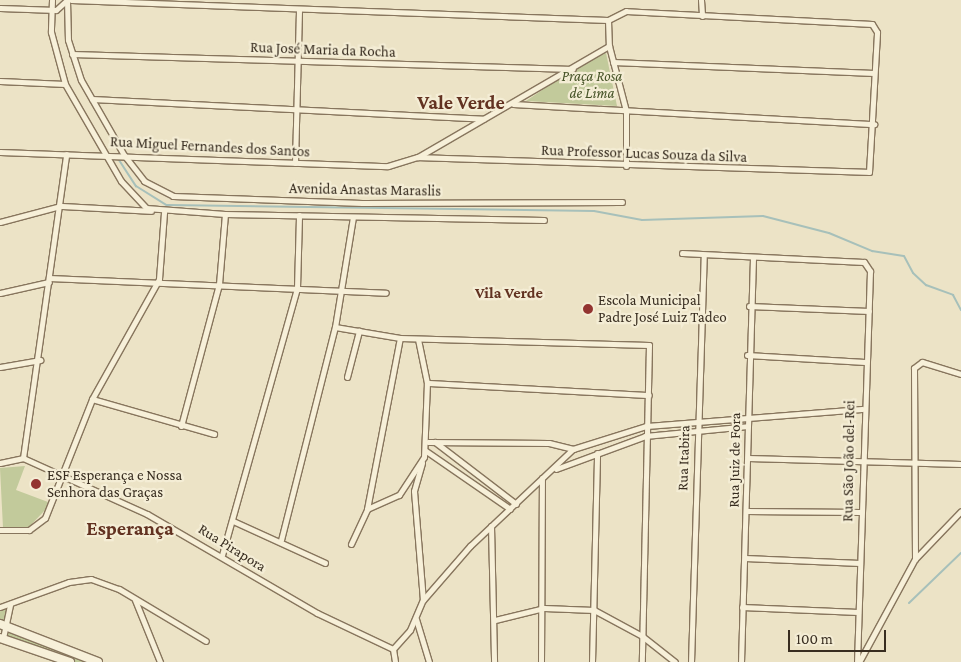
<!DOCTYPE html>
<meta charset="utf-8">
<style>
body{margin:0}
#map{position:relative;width:961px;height:662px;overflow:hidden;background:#ece3c6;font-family:"Crimson Pro",serif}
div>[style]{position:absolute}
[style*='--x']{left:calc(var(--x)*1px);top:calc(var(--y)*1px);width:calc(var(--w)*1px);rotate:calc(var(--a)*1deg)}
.green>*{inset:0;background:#c2ca9b}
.stream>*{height:2px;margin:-1px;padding:0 1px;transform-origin:1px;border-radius:1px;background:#a7c0ba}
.roads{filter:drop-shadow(1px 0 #87755d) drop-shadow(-1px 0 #87755d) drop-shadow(0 1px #87755d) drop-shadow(0 -1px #87755d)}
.street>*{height:5px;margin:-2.5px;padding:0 2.5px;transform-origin:2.5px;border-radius:2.5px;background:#f7f0d9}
.secondary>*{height:8px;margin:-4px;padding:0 4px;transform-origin:4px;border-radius:4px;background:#f7f0d9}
.dots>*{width:14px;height:14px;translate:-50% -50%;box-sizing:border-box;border:2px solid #f4edd5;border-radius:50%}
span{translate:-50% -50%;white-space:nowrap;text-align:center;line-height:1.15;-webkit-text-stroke:4.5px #f4edd5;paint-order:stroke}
.street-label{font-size:15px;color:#382d20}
.park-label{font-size:15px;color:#465327;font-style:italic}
.poi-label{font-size:15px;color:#382d20}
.left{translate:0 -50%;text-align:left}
.neighbourhood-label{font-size:16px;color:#623221;font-weight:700}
.district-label{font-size:20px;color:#623221;font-weight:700}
.scale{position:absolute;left:788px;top:630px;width:98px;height:22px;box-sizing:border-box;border:2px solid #382d20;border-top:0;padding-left:6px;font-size:15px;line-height:18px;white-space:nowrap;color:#382d20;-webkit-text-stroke:4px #f4edd5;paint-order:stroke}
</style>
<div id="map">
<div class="green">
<i style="clip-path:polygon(606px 53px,617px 106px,526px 101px,573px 69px)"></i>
<i style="clip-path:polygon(25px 466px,16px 490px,48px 502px,46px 509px,28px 528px,3px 528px,0 468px)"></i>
<i style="clip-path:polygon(10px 604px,7px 626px,98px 662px,70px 662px,3px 638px,6px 626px,0 624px,0 607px)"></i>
</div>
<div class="stream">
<i style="--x:117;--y:157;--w:35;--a:57"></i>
<i style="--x:136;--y:186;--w:36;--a:32"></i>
<i style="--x:167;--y:205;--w:427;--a:0.8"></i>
<i style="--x:594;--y:211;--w:49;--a:10.6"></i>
<i style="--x:642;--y:220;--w:121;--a:-1.9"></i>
<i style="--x:763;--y:216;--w:68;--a:14.4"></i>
<i style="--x:829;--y:233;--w:47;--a:22.7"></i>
<i style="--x:872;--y:251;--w:32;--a:9"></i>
<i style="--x:904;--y:256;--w:19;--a:62"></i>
<i style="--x:913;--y:273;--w:18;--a:43"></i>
<i style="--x:926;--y:285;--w:29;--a:20"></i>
<i style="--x:953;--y:295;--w:17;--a:62"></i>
<i style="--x:909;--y:603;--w:72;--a:-43.9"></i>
</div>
<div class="roads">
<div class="street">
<i style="--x:52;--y:0;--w:32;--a:92"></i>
<i style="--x:51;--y:32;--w:54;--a:74.9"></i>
<i style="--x:65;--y:84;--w:112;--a:60"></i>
<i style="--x:121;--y:181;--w:37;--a:47"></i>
<i style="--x:146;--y:208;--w:79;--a:4.3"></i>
<i style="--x:225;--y:214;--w:319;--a:1.1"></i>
<i style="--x:67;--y:0;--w:40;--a:88.6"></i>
<i style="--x:68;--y:40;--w:42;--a:72"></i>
<i style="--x:81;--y:80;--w:86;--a:60.2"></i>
<i style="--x:124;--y:155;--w:33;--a:52"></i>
<i style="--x:144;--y:181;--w:33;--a:27"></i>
<i style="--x:173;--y:196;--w:189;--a:2.1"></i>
<i style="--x:362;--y:203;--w:260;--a:-0.2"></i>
<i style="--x:71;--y:0;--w:537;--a:2.13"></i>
<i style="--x:701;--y:0;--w:16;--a:86"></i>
<i style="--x:0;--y:8;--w:56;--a:2"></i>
<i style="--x:56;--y:10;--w:15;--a:-42"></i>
<i style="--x:608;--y:20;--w:26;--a:88"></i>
<i style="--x:609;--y:46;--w:67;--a:75.3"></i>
<i style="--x:626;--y:111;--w:55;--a:90"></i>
<i style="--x:72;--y:54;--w:501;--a:1.71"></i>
<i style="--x:613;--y:62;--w:261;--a:2.4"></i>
<i style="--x:0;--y:81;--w:65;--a:2.6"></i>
<i style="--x:92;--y:99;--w:392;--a:2.9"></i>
<i style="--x:513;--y:104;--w:362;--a:3.2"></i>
<i style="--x:0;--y:152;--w:388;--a:2.1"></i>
<i style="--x:388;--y:166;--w:31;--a:-17"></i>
<i style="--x:418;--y:157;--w:221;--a:-30.2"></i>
<i style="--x:418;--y:157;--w:451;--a:1.9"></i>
<i style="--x:869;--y:172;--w:140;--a:-86.7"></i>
<i style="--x:877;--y:32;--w:9;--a:-122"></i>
<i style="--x:872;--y:24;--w:246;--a:-177"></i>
<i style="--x:626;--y:11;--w:20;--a:153"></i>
<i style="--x:295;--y:163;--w:154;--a:-88.5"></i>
<i style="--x:0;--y:222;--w:62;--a:-14.9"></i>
<i style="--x:60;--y:206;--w:91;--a:3.1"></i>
<i style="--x:682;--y:253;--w:182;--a:2.8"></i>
<i style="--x:864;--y:262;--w:11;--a:56"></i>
<i style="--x:870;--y:271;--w:391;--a:91.9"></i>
<i style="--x:49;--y:278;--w:337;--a:2.5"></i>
<i style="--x:0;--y:293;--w:50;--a:-12.7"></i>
<i style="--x:749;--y:306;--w:120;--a:2.4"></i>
<i style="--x:335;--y:327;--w:66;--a:9.6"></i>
<i style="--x:400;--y:338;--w:249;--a:1.6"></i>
<i style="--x:649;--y:345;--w:317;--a:91.3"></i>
<i style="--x:747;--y:355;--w:118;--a:3.4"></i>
<i style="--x:0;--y:367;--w:41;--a:-9.9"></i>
<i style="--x:347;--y:377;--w:48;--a:-75.4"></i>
<i style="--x:427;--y:383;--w:222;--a:3.1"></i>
<i style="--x:92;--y:399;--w:127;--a:16"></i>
<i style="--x:181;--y:426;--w:147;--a:-75"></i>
<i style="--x:219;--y:284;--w:70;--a:-85.1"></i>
<i style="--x:428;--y:442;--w:121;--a:0.5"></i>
<i style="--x:549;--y:443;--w:25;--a:14"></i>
<i style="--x:435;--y:442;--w:102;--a:37.4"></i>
<i style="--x:426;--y:451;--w:102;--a:34.6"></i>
<i style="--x:23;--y:458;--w:307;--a:-81.9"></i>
<i style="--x:748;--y:458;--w:213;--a:1.6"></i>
<i style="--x:0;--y:463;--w:24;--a:-12"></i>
<i style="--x:23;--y:458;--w:136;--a:24.3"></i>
<i style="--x:147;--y:514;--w:197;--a:30.2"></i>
<i style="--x:317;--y:613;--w:84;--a:25.3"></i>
<i style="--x:422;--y:463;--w:29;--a:106"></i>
<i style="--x:414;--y:491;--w:109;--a:85.3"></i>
<i style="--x:556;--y:469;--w:95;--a:-20.3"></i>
<i style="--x:645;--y:436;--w:103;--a:-5.5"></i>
<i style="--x:367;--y:509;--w:35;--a:-24"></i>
<i style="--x:399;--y:495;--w:45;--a:-56.7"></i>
<i style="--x:424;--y:457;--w:74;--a:-87.7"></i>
<i style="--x:427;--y:383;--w:45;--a:-101.6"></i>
<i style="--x:746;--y:511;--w:115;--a:0.5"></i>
<i style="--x:233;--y:521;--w:101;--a:24.5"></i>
<i style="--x:491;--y:526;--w:136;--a:88.7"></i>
<i style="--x:0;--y:530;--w:29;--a:0"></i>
<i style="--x:29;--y:530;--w:20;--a:-37"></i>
<i style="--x:45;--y:518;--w:128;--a:-68.4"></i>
<i style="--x:92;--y:399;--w:137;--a:-60.8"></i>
<i style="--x:159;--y:279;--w:67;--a:-85.7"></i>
<i style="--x:281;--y:540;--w:220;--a:-75.8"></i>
<i style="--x:335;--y:327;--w:111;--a:-80.7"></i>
<i style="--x:351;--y:544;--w:38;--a:-65"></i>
<i style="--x:367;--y:509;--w:174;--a:-79.1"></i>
<i style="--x:222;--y:555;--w:277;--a:-74.3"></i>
<i style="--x:297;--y:288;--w:73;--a:-88.4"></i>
<i style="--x:745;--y:558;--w:115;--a:2.5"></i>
<i style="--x:915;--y:559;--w:191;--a:-90.3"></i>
<i style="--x:914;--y:368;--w:10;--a:-37"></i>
<i style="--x:922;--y:362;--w:41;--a:17.1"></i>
<i style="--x:135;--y:600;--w:67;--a:68"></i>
<i style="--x:0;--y:607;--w:73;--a:-19.9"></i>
<i style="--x:69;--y:582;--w:22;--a:-8"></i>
<i style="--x:91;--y:579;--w:30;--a:20"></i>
<i style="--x:119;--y:589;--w:101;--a:30.9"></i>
<i style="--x:742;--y:607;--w:116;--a:2.5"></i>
<i style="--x:416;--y:619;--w:45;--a:73.2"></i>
<i style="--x:495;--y:620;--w:50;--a:-13.8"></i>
<i style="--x:544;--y:608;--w:50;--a:2.3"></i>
<i style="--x:594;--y:610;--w:55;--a:28.4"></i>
<i style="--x:642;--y:636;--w:42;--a:38.2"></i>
<i style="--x:3;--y:638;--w:35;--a:-78"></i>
<i style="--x:393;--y:649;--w:25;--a:-48"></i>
<i style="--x:410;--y:630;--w:33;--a:-67"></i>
<i style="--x:423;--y:600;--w:72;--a:-49"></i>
<i style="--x:470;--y:546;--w:141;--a:-43.3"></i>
<i style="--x:573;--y:449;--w:77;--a:-17.5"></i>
<i style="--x:646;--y:426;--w:217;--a:-4.5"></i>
<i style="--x:393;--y:649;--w:13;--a:81"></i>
<i style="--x:541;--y:662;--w:184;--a:-89.7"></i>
<i style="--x:592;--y:662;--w:209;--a:-88.6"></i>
<i style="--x:691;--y:662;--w:407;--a:-88.2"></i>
<i style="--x:741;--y:662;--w:404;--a:-88.3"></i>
<i style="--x:859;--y:662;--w:117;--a:-61.5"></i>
<i style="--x:915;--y:559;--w:66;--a:-46.2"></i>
</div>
<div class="secondary">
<i style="--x:0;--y:624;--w:105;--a:21.2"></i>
<i style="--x:0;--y:638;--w:74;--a:18.9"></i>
</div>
</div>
<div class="dots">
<i style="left:588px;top:309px;background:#933430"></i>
<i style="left:36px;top:484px;background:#933430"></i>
</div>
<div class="street-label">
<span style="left:323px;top:50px;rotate:2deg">Rua José Maria da Rocha</span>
<span style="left:210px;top:147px;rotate:3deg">Rua Miguel Fernandes dos Santos</span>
<span style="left:644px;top:154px;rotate:2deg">Rua Professor Lucas Souza da Silva</span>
<span style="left:365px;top:190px;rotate:1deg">Avenida Anastas Maraslis</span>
<span style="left:684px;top:458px;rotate:-88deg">Rua Itabira</span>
<span style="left:735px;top:460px;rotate:-89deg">Rua Juiz de Fora</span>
<span style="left:849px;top:461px;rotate:-89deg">Rua São João del-Rei</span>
<span style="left:232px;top:548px;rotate:32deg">Rua Pirapora</span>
</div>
<div class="park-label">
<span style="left:592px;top:85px">Praça Rosa<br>de Lima</span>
</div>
<div class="poi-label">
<span class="left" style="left:598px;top:309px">Escola Municipal<br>Padre José Luiz Tadeo</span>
<span class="left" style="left:47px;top:484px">ESF Esperança e Nossa<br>Senhora das Graças</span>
</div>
<div class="neighbourhood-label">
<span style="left:509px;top:293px">Vila Verde</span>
</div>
<div class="district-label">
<span style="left:461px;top:102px">Vale Verde</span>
<span style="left:130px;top:528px">Esperança</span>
</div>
<div class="scale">100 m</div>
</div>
